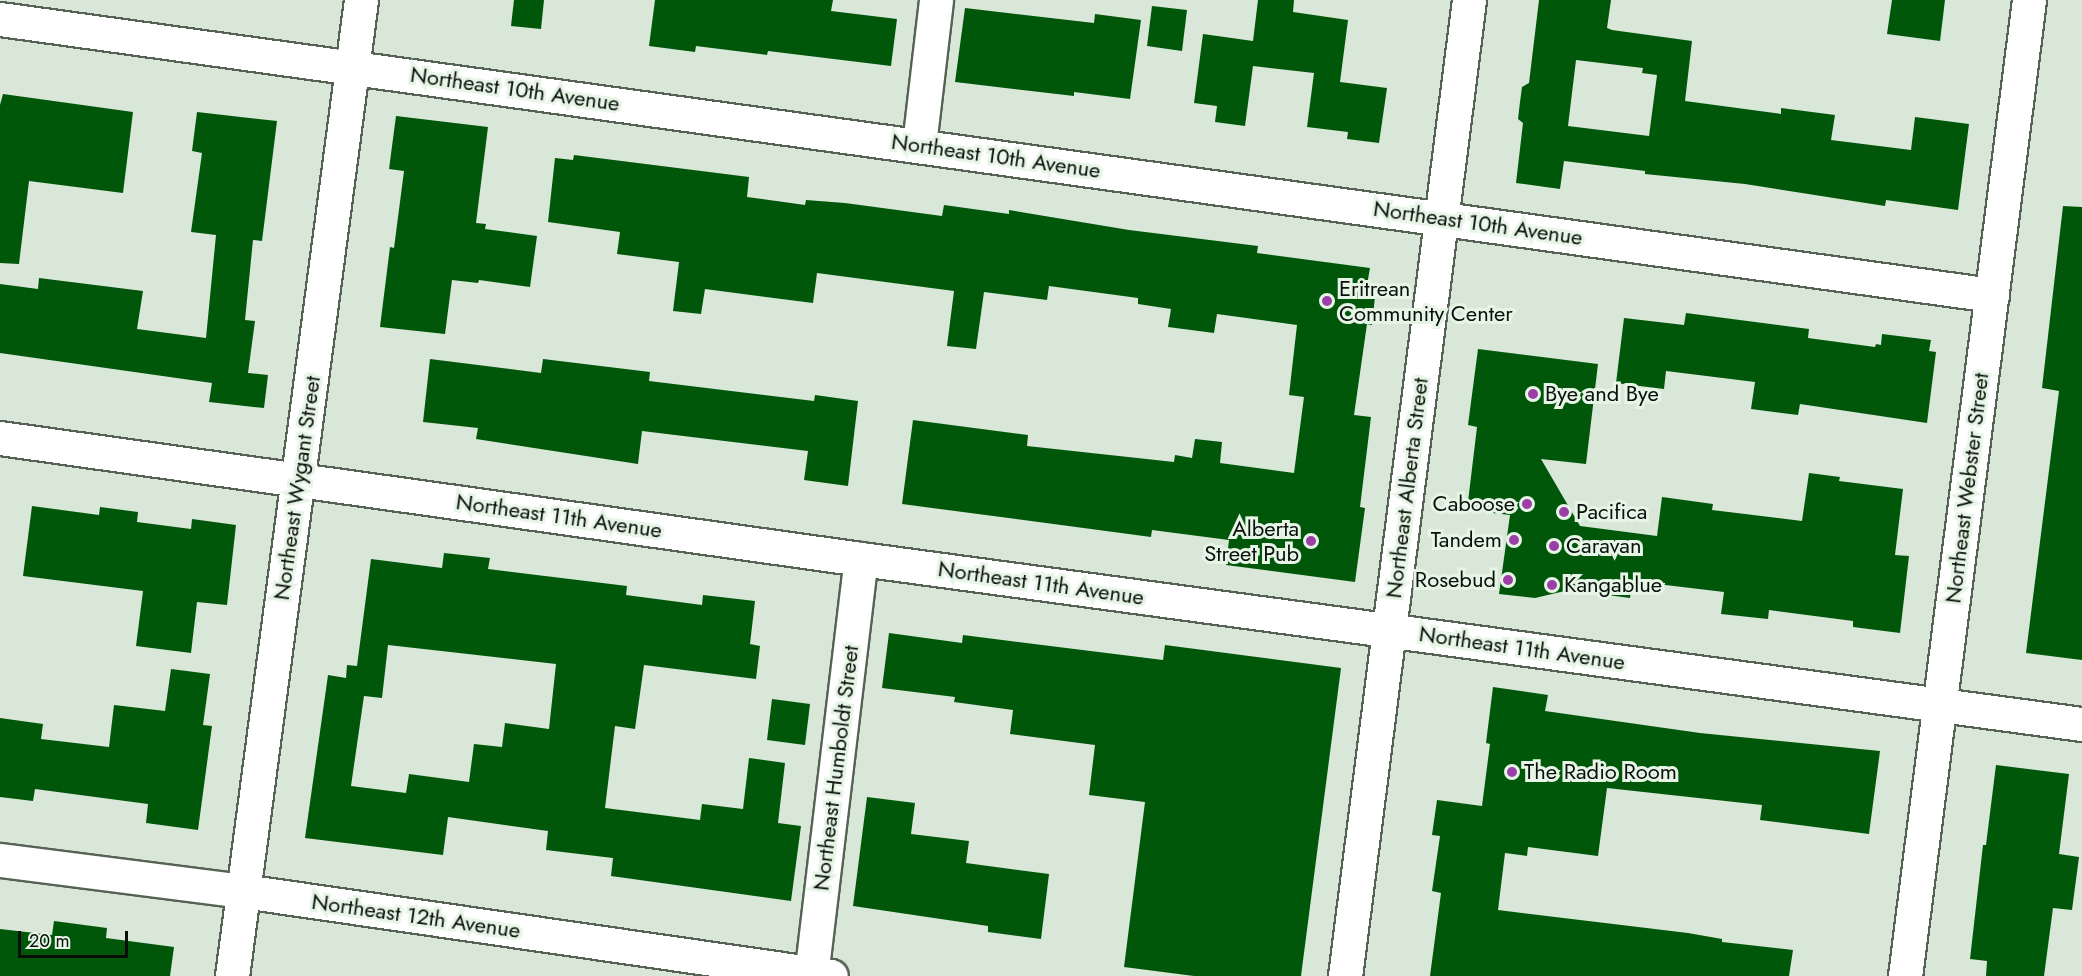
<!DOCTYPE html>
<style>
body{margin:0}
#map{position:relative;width:2082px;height:976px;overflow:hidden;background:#d8e7d7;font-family:Jost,sans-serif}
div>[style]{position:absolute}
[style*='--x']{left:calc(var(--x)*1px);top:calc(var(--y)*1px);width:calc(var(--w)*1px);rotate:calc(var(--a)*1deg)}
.building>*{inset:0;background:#00570a}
.roads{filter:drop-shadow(2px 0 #556254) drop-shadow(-2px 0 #556254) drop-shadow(0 2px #556254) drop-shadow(0 -2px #556254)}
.minor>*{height:33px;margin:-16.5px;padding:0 16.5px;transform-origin:16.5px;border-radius:16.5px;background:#fff}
.dots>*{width:16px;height:16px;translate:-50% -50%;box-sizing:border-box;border:3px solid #e6f5e5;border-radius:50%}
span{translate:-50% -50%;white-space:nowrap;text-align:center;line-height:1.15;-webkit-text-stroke:6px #e6f5e5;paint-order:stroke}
.street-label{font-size:22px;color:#0a0f0a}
.poi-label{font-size:22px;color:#0a0f0a}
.left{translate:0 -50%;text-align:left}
.right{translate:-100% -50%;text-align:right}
.scale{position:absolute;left:18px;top:931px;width:110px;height:27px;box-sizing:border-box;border:3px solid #0a0f0a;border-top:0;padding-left:8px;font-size:18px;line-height:21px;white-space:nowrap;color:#0a0f0a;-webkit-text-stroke:4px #e6f5e5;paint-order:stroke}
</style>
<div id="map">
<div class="building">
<i style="clip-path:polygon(514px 0,544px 0,541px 29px,511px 26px)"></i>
<i style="clip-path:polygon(655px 0,833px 0,831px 11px,897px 19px,891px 66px,768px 51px,767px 55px,696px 46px,695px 52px,649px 46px)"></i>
<i style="clip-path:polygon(1258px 0,1294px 0,1293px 12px,1348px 20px,1340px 82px,1387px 88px,1379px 143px,1347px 139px,1348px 132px,1307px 127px,1314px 73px,1253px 66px,1245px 126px,1215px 122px,1217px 106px,1194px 103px,1203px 34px,1253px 41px)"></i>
<i style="clip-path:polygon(evenodd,1539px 0,1611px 0,1607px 28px,1612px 30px,1692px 41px,1685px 101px,1781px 114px,1781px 108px,1835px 115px,1831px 140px,1911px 150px,1915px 117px,1969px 124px,1958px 210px,1886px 200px,1885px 206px,1745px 184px,1645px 174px,1645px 171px,1564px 161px,1560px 189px,1516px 183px,1523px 123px,1518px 119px,1520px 102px,1522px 87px,1529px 83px,1539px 0,1576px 60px,1643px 68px,1642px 73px,1657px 75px,1649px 136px,1568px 126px,1576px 60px)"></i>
<i style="clip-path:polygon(1892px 0,1945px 0,1940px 41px,1887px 34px)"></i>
<i style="clip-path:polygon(1152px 6px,1187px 10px,1182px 51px,1147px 46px)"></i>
<i style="clip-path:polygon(965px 8px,1094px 23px,1095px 14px,1141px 20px,1130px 99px,1074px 92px,1074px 96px,955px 82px)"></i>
<i style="clip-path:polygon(3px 94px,133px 112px,123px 193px,29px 181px,19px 264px,0 263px,0 105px)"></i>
<i style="clip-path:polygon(197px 112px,277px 121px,262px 241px,253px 240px,245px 320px,255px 321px,248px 373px,268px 375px,264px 408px,209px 402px,212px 383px,0 353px,0 284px,38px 289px,39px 278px,143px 291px,137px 329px,206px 338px,216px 235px,191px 232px,202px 153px,192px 151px)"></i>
<i style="clip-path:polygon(396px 116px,488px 127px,476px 223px,486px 224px,485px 229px,537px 236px,530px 287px,479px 280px,478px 283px,452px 280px,445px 334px,380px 327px,390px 247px,394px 248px,404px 171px,389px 169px)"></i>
<i style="clip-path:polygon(574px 155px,749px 177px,747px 197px,805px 205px,806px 200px,845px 203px,942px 216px,944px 205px,1009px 214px,1009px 210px,1129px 230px,1258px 246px,1257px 253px,1370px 268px,1367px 285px,1376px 287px,1372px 325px,1367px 324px,1354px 415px,1371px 417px,1360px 507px,1365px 508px,1355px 582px,1226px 565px,1229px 540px,1152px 530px,1151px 537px,902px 504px,913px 420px,1028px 435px,1027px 446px,1174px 462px,1175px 455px,1192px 458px,1195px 439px,1222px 442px,1220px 463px,1294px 473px,1304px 397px,1289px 395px,1297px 325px,1217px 314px,1214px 333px,1168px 327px,1171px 309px,1138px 304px,1138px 298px,1049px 286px,1047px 300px,984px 292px,976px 349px,947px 346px,954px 291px,817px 273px,813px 303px,705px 289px,701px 314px,673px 311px,679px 262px,617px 254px,620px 232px,548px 222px,555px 158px,573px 160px)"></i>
<i style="clip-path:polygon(2063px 206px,2082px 207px,2082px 660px,2026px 653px,2059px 391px,2042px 388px)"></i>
<i style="clip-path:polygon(1686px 313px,1809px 329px,1808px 338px,1875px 347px,1876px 344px,1881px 345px,1882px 334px,1931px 340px,1929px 351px,1936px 352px,1927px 423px,1800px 404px,1798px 415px,1751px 409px,1755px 382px,1666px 371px,1664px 389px,1616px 383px,1624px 318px,1684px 325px)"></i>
<i style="clip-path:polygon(1478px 349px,1598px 364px,1586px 464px,1541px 459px,1580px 526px,1657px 536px,1662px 497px,1713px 504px,1712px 510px,1802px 521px,1809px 473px,1840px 477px,1839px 481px,1903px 489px,1895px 555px,1909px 556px,1900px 633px,1853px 627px,1853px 621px,1769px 610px,1768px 619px,1721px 614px,1724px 592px,1632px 581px,1630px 598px,1569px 590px,1535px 598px,1499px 594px,1510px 515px,1467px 510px,1477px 427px,1468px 425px)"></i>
<i style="clip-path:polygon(430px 359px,541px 373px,543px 359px,650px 372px,649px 381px,814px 401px,815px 395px,858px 401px,848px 486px,804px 480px,808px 451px,642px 431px,638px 464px,476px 439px,478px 428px,423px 422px)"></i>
<i style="clip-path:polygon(32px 506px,99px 515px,100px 507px,138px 512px,137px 522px,191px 529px,192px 519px,236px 525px,227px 605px,197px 602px,191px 653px,136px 646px,143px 591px,23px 576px)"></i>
<i style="clip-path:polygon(evenodd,444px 553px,490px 558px,488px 569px,627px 586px,626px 595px,702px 605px,703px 595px,755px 601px,750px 644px,760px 646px,756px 679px,644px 665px,635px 729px,615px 726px,605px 808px,700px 820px,702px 804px,743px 809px,749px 758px,785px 763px,778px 823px,801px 826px,791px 901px,611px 876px,613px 858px,546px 850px,548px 831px,448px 817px,443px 855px,305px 838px,328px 675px,346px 678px,347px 665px,357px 666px,371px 559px,442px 568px,444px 553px,388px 645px,556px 664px,549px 729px,505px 723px,502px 747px,474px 744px,469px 782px,409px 774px,406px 793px,351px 786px,364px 696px,382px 698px,388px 645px)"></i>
<i style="clip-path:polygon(889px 633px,962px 643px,963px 635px,1163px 660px,1165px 645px,1341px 668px,1301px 976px,1194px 976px,1124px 967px,1145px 802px,1089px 795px,1095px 745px,1010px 734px,1013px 710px,954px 702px,955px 697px,882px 688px)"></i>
<i style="clip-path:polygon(171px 669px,210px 674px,203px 725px,212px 726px,198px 830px,146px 823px,148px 804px,35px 789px,33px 801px,0 797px,0 718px,43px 724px,41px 739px,109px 747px,114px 705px,165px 711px)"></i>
<i style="clip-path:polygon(1493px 687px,1548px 695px,1545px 711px,1700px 733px,1880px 751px,1869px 834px,1760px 820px,1762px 805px,1607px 788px,1598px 856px,1528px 847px,1527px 856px,1505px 853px,1498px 910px,1688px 933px,1722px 939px,1722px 942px,1793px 950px,1789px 976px,1430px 976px,1441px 893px,1432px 891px,1440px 836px,1432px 835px,1437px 800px,1482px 806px,1490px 744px,1486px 743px)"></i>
<i style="clip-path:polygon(772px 699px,810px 704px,805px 745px,767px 740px)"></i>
<i style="clip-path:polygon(1996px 765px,2069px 774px,2059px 854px,2079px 857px,2072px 910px,2053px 908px,2044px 976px,1986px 976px,1987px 961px,1970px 959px,1983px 845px,1986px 845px)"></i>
<i style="clip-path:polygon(867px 797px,915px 803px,911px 834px,969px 841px,966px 863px,1049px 874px,1041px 939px,988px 932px,988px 926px,853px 906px)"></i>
<i style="clip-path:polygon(54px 921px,107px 928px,106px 938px,174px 947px,170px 976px,0 976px,0 929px,52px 935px)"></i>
</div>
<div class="roads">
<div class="minor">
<i style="--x:0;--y:19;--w:2011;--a:7.89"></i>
<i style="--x:919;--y:145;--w:146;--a:-83.3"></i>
<i style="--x:0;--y:438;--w:869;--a:8"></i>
<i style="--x:861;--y:559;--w:1232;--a:7.7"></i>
<i style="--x:0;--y:860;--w:245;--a:7.3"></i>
<i style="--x:243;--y:891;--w:594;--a:8.23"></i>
<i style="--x:232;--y:976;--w:984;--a:-82.47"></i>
<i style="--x:811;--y:976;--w:420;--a:-83.2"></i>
<i style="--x:1345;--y:976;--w:984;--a:-82.76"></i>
<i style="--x:1905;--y:976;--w:984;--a:-82.76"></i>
</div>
</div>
<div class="dots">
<i style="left:1327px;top:301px;background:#9c3ea7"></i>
<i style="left:1533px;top:394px;background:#9c3ea7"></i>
<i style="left:1527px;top:504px;background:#9c3ea7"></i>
<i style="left:1564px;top:512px;background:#9c3ea7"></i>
<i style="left:1514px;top:540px;background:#9c3ea7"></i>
<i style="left:1311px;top:541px;background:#9c3ea7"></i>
<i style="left:1554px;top:546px;background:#9c3ea7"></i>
<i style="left:1508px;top:580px;background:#9c3ea7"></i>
<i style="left:1552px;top:585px;background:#9c3ea7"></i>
<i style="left:1512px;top:772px;background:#9c3ea7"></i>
</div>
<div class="street-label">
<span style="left:515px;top:89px;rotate:8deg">Northeast 10th Avenue</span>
<span style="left:996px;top:156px;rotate:8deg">Northeast 10th Avenue</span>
<span style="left:1478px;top:223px;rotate:8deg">Northeast 10th Avenue</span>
<span style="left:297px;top:488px;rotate:-82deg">Northeast Wygant Street</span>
<span style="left:1407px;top:488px;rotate:-83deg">Northeast Alberta Street</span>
<span style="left:1967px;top:488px;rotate:-83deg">Northeast Webster Street</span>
<span style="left:559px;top:516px;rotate:8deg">Northeast 11th Avenue</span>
<span style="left:1041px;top:583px;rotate:8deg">Northeast 11th Avenue</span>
<span style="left:1522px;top:648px;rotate:8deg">Northeast 11th Avenue</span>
<span style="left:836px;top:768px;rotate:-83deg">Northeast Humboldt Street</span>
<span style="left:416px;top:916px;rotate:8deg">Northeast 12th Avenue</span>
</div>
<div class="poi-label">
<span class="left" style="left:1339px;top:301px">Eritrean<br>Community Center</span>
<span class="left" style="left:1545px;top:394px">Bye and Bye</span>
<span class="right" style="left:1515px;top:504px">Caboose</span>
<span class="left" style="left:1576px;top:512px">Pacifica</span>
<span class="right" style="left:1299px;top:541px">Alberta<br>Street Pub</span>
<span class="right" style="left:1502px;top:540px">Tandem</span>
<span class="left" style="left:1566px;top:546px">Caravan</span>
<span class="right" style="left:1496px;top:580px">Rosebud</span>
<span class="left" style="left:1564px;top:585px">Kangablue</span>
<span class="left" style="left:1524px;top:772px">The Radio Room</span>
</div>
<div class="scale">20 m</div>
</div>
